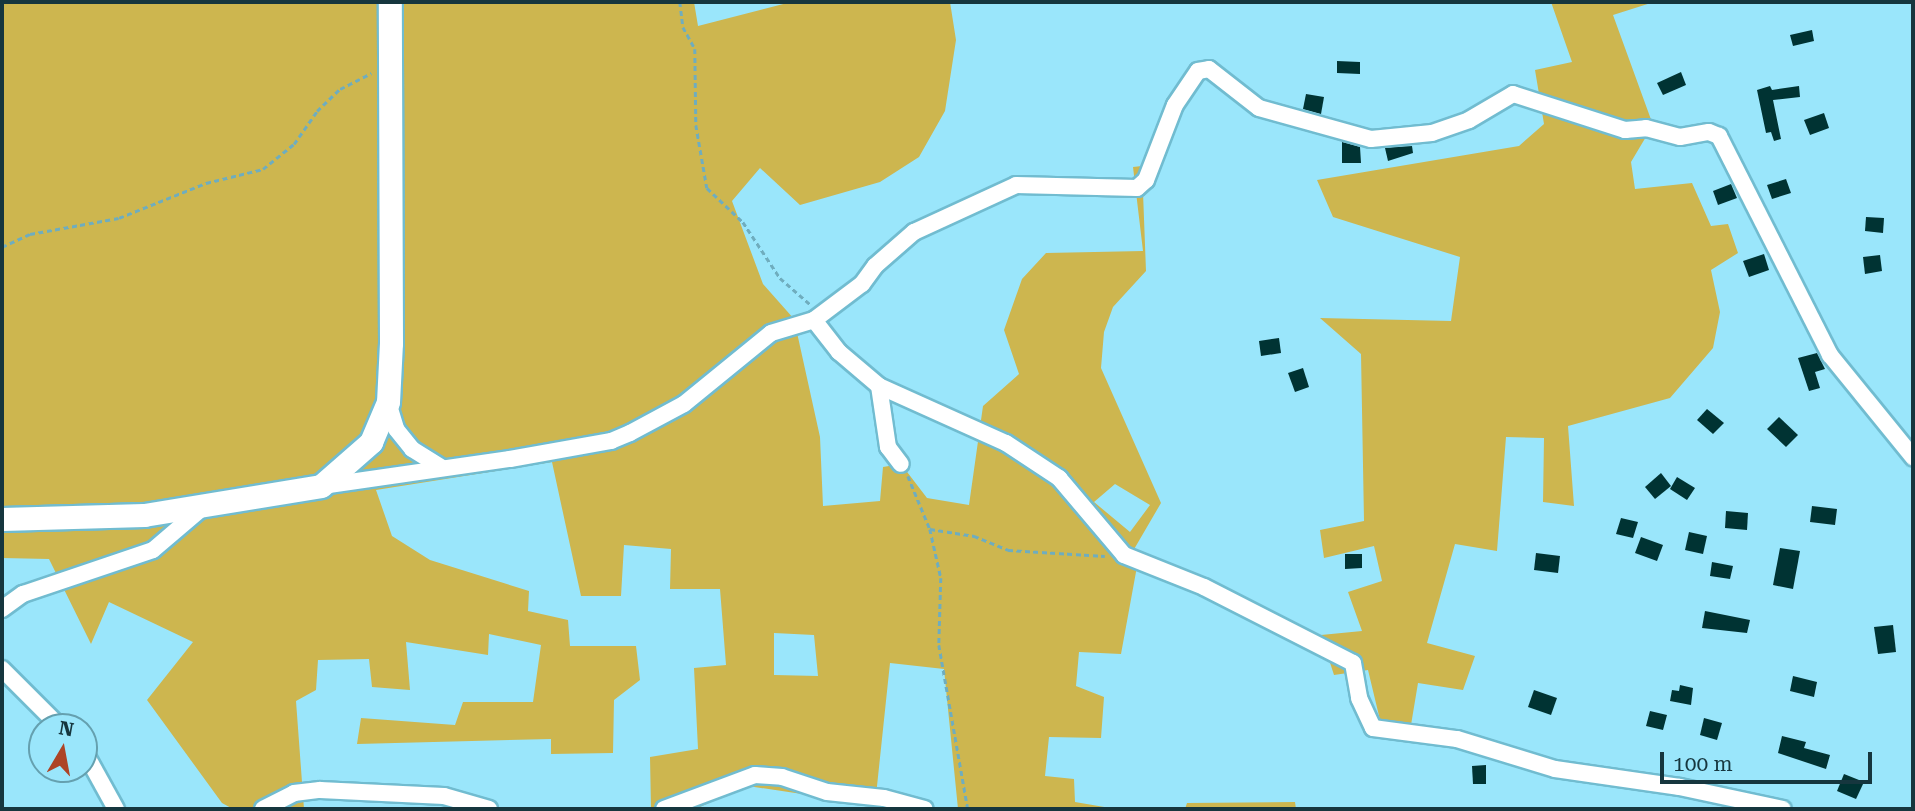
<!DOCTYPE html>
<style>
body{margin:0}
#map{position:relative;width:1915px;height:811px;overflow:hidden;background:#9ae6fb;font-family:"Roboto Serif",serif}
div>[style]{position:absolute}
[style*='--x']{left:calc(var(--x)*1px);top:calc(var(--y)*1px);width:calc(var(--w)*1px);rotate:calc(var(--a)*1deg)}
.green>*{inset:0;background:#cdb64f}
.building>*{inset:0;background:#033}
.path>*{height:2.5px;margin-top:-1.25px;transform-origin:0;background:repeating-linear-gradient(90deg,#6fadbe 0 5px,transparent 0 8.5px)}
.roads{filter:drop-shadow(2px 0 #71bcd0) drop-shadow(-2px 0 #71bcd0) drop-shadow(0 2px #71bcd0) drop-shadow(0 -2px #71bcd0)}
.street>*{height:16px;margin:-8px;padding:0 8px;transform-origin:8px;border-radius:8px;background:#fff}
.secondary>*{height:23px;margin:-11.5px;padding:0 11.5px;transform-origin:11.5px;border-radius:11.5px;background:#fff}
span{translate:-50% -50%;white-space:nowrap;text-align:center;line-height:1.15;-webkit-text-stroke:7px #9ae6fb;paint-order:stroke}
.frame{position:absolute;inset:0;border:4px solid #16363e;pointer-events:none}
.north{position:absolute;left:28px;top:713px;width:70px;height:70px;box-sizing:border-box;background:#9ae6fb;border:2px solid #65a0af;border-radius:50%;rotate:10deg;font-size:19px;font-weight:700;line-height:28px;text-align:center;color:#16363e}
.north::after{content:'';display:block;margin:auto;width:24px;height:32px;background:#ad4426;clip-path:polygon(50% 0,100% 100%,50% 72%,0 100%)}
.scale{position:absolute;left:1660px;top:752px;width:212px;height:32px;box-sizing:border-box;border:4px solid #16363e;border-top:0;padding-left:9px;font-size:21px;line-height:24px;white-space:nowrap;color:#16363e;-webkit-text-stroke:5px #9ae6fb;paint-order:stroke}
</style>
<div id="map">
<div class="green">
<i style="clip-path:polygon(evenodd,2px 2px,694px 2px,698px 26px,791px 2px,950px 2px,956px 40px,945px 111px,919px 157px,880px 182px,800px 205px,760px 168px,732px 201px,763px 284px,794px 319px,820px 437px,823px 506px,880px 501px,883px 467px,901px 464px,927px 498px,969px 505px,983px 406px,1019px 374px,1004px 330px,1022px 279px,1046px 253px,1143px 251px,1133px 167px,1142px 166px,1146px 271px,1113px 307px,1104px 332px,1101px 368px,1161px 503px,1133px 551px,1138px 561px,1121px 654px,1079px 652px,1076px 686px,1104px 697px,1101px 738px,1049px 737px,1045px 776px,1074px 779px,1075px 802px,1116px 809px,958px 809px,944px 669px,890px 663px,875px 805px,748px 786px,695px 809px,651px 809px,650px 757px,698px 749px,694px 668px,726px 665px,720px 589px,670px 589px,671px 549px,624px 545px,621px 596px,581px 596px,552px 462px,376px 490px,392px 536px,430px 560px,529px 591px,528px 611px,568px 620px,570px 646px,636px 646px,640px 680px,614px 700px,613px 753px,551px 754px,551px 739px,357px 744px,361px 718px,455px 725px,463px 702px,533px 702px,541px 645px,489px 634px,488px 655px,406px 642px,410px 690px,372px 687px,369px 659px,318px 660px,316px 690px,296px 701px,304px 809px,233px 809px,222px 803px,147px 700px,193px 642px,109px 602px,91px 644px,49px 559px,2px 558px,2px 2px,1115px 484px,1150px 505px,1130px 532px,1094px 502px,1115px 484px,2px 2px,774px 633px,814px 635px,818px 676px,774px 675px,774px 633px)"></i>
<i style="clip-path:polygon(1551px 2px,1654px 2px,1613px 15px,1653px 125px,1631px 162px,1635px 189px,1692px 183px,1711px 226px,1728px 224px,1738px 253px,1711px 270px,1720px 312px,1713px 348px,1670px 398px,1568px 426px,1574px 506px,1543px 502px,1544px 438px,1506px 437px,1497px 551px,1455px 544px,1427px 643px,1475px 656px,1463px 690px,1418px 683px,1411px 725px,1380px 720px,1368px 670px,1334px 675px,1321px 635px,1362px 631px,1348px 592px,1382px 581px,1374px 546px,1324px 558px,1320px 530px,1364px 521px,1361px 354px,1320px 318px,1451px 321px,1460px 257px,1333px 217px,1317px 180px,1519px 146px,1544px 124px,1535px 70px,1572px 62px)"></i>
<i style="clip-path:polygon(1295px 802px,1296px 809px,1185px 809px,1187px 803px)"></i>
</div>
<div class="building">
<i style="clip-path:polygon(1812px 30px,1814px 41px,1793px 46px,1790px 35px)"></i>
<i style="clip-path:polygon(1337px 61px,1360px 62px,1360px 74px,1337px 73px)"></i>
<i style="clip-path:polygon(1681px 72px,1686px 85px,1663px 95px,1657px 83px)"></i>
<i style="clip-path:polygon(1770px 86px,1772px 90px,1799px 86px,1800px 97px,1773px 100px,1781px 139px,1774px 141px,1771px 132px,1766px 133px,1757px 90px)"></i>
<i style="clip-path:polygon(1306px 94px,1324px 97px,1321px 114px,1303px 109px)"></i>
<i style="clip-path:polygon(1824px 113px,1829px 128px,1810px 135px,1804px 120px)"></i>
<i style="clip-path:polygon(1342px 142px,1360px 147px,1361px 163px,1342px 163px)"></i>
<i style="clip-path:polygon(1412px 146px,1413px 153px,1388px 161px,1385px 148px)"></i>
<i style="clip-path:polygon(1786px 179px,1791px 193px,1772px 199px,1767px 185px)"></i>
<i style="clip-path:polygon(1731px 184px,1737px 198px,1718px 205px,1713px 191px)"></i>
<i style="clip-path:polygon(1866px 217px,1884px 218px,1883px 233px,1865px 231px)"></i>
<i style="clip-path:polygon(1764px 254px,1769px 270px,1749px 277px,1743px 261px)"></i>
<i style="clip-path:polygon(1880px 255px,1882px 271px,1865px 274px,1863px 257px)"></i>
<i style="clip-path:polygon(1279px 338px,1281px 353px,1261px 356px,1259px 341px)"></i>
<i style="clip-path:polygon(1817px 353px,1825px 369px,1815px 372px,1820px 388px,1809px 391px,1798px 358px)"></i>
<i style="clip-path:polygon(1303px 368px,1309px 387px,1295px 392px,1288px 373px)"></i>
<i style="clip-path:polygon(1707px 409px,1724px 423px,1713px 434px,1697px 420px)"></i>
<i style="clip-path:polygon(1779px 417px,1798px 435px,1786px 447px,1767px 429px)"></i>
<i style="clip-path:polygon(1661px 473px,1671px 486px,1655px 499px,1645px 487px)"></i>
<i style="clip-path:polygon(1677px 477px,1695px 488px,1687px 500px,1670px 489px)"></i>
<i style="clip-path:polygon(1812px 506px,1837px 509px,1835px 525px,1810px 522px)"></i>
<i style="clip-path:polygon(1726px 511px,1748px 513px,1747px 530px,1725px 528px)"></i>
<i style="clip-path:polygon(1621px 518px,1638px 522px,1633px 538px,1616px 534px)"></i>
<i style="clip-path:polygon(1689px 532px,1707px 536px,1703px 554px,1685px 550px)"></i>
<i style="clip-path:polygon(1641px 537px,1663px 545px,1657px 561px,1635px 553px)"></i>
<i style="clip-path:polygon(1780px 548px,1800px 551px,1793px 589px,1773px 585px)"></i>
<i style="clip-path:polygon(1536px 553px,1560px 556px,1558px 573px,1534px 570px)"></i>
<i style="clip-path:polygon(1345px 554px,1362px 554px,1362px 568px,1345px 569px)"></i>
<i style="clip-path:polygon(1712px 562px,1733px 566px,1730px 579px,1710px 576px)"></i>
<i style="clip-path:polygon(1705px 611px,1750px 620px,1747px 633px,1702px 628px)"></i>
<i style="clip-path:polygon(1893px 625px,1896px 652px,1878px 654px,1874px 627px)"></i>
<i style="clip-path:polygon(1793px 676px,1817px 682px,1814px 697px,1790px 691px)"></i>
<i style="clip-path:polygon(1680px 685px,1693px 688px,1691px 705px,1670px 701px,1672px 690px,1679px 691px)"></i>
<i style="clip-path:polygon(1534px 690px,1557px 698px,1551px 715px,1528px 707px)"></i>
<i style="clip-path:polygon(1650px 711px,1667px 715px,1663px 730px,1646px 726px)"></i>
<i style="clip-path:polygon(1704px 718px,1722px 723px,1717px 740px,1700px 735px)"></i>
<i style="clip-path:polygon(1782px 736px,1806px 742px,1804px 748px,1830px 755px,1826px 769px,1778px 753px)"></i>
<i style="clip-path:polygon(1486px 765px,1486px 784px,1473px 784px,1472px 766px)"></i>
<i style="clip-path:polygon(1844px 774px,1864px 782px,1856px 799px,1837px 791px)"></i>
</div>
<div class="path">
<i style="--x:680;--y:2;--w:25;--a:83"></i>
<i style="--x:683;--y:27;--w:25;--a:61"></i>
<i style="--x:695;--y:49;--w:76;--a:89.2"></i>
<i style="--x:696;--y:125;--w:64;--a:80.1"></i>
<i style="--x:707;--y:188;--w:50;--a:43.4"></i>
<i style="--x:743;--y:222;--w:67;--a:56.5"></i>
<i style="--x:780;--y:278;--w:41;--a:41.1"></i>
<i style="--x:2;--y:247;--w:31;--a:-25"></i>
<i style="--x:30;--y:234;--w:90;--a:-10.2"></i>
<i style="--x:119;--y:218;--w:94;--a:-21.9"></i>
<i style="--x:206;--y:183;--w:59;--a:-13.8"></i>
<i style="--x:263;--y:169;--w:40;--a:-39"></i>
<i style="--x:294;--y:144;--w:40;--a:-55.1"></i>
<i style="--x:317;--y:111;--w:32;--a:-44"></i>
<i style="--x:340;--y:89;--w:35;--a:-27"></i>
<i style="--x:908;--y:476;--w:57;--a:67.5"></i>
<i style="--x:930;--y:529;--w:50;--a:77.3"></i>
<i style="--x:941;--y:578;--w:67;--a:91.7"></i>
<i style="--x:939;--y:645;--w:167;--a:80"></i>
<i style="--x:930;--y:529;--w:45;--a:9"></i>
<i style="--x:974;--y:536;--w:37;--a:22"></i>
<i style="--x:1008;--y:550;--w:97;--a:3.5"></i>
</div>
<div class="roads">
<div class="street">
<i style="--x:814;--y:320;--w:41;--a:52"></i>
<i style="--x:839;--y:352;--w:52;--a:40.4"></i>
<i style="--x:879;--y:386;--w:139;--a:24.2"></i>
<i style="--x:1006;--y:443;--w:64;--a:33.4"></i>
<i style="--x:1059;--y:478;--w:101;--a:49.8"></i>
<i style="--x:1124;--y:555;--w:86;--a:21.8"></i>
<i style="--x:1204;--y:587;--w:167;--a:27"></i>
<i style="--x:1353;--y:663;--w:36;--a:80"></i>
<i style="--x:1359;--y:698;--w:33;--a:65"></i>
<i style="--x:1373;--y:728;--w:85;--a:7.5"></i>
<i style="--x:1457;--y:739;--w:102;--a:17"></i>
<i style="--x:1555;--y:769;--w:126;--a:8.2"></i>
<i style="--x:1680;--y:787;--w:105;--a:12.1"></i>
<i style="--x:879;--y:386;--w:62;--a:81.6"></i>
<i style="--x:888;--y:447;--w:21;--a:53"></i>
<i style="--x:388;--y:402;--w:28;--a:73"></i>
<i style="--x:396;--y:429;--w:26;--a:51"></i>
<i style="--x:412;--y:449;--w:36;--a:32"></i>
<i style="--x:322;--y:486;--w:190;--a:-8.2"></i>
<i style="--x:510;--y:459;--w:103;--a:-10.1"></i>
<i style="--x:611;--y:441;--w:21;--a:-23"></i>
<i style="--x:630;--y:433;--w:61;--a:-28.2"></i>
<i style="--x:684;--y:404;--w:112;--a:-39.2"></i>
<i style="--x:771;--y:333;--w:45;--a:-16.8"></i>
<i style="--x:814;--y:320;--w:60;--a:-36.9"></i>
<i style="--x:862;--y:284;--w:22;--a:-54"></i>
<i style="--x:875;--y:266;--w:52;--a:-41.1"></i>
<i style="--x:914;--y:232;--w:112;--a:-24.7"></i>
<i style="--x:1016;--y:185;--w:121;--a:1.4"></i>
<i style="--x:1137;--y:188;--w:12;--a:-42"></i>
<i style="--x:1146;--y:180;--w:80;--a:-68.9"></i>
<i style="--x:1175;--y:105;--w:41;--a:-55.9"></i>
<i style="--x:1198;--y:71;--w:11;--a:-10"></i>
<i style="--x:1209;--y:69;--w:63;--a:38"></i>
<i style="--x:1259;--y:108;--w:116;--a:15.5"></i>
<i style="--x:1371;--y:139;--w:61;--a:-5.6"></i>
<i style="--x:1432;--y:133;--w:39;--a:-19"></i>
<i style="--x:1469;--y:120;--w:51;--a:-30.6"></i>
<i style="--x:1513;--y:94;--w:118;--a:17.8"></i>
<i style="--x:1625;--y:130;--w:21;--a:-5"></i>
<i style="--x:1646;--y:128;--w:35;--a:15"></i>
<i style="--x:1680;--y:137;--w:29;--a:-10"></i>
<i style="--x:1709;--y:132;--w:11;--a:22"></i>
<i style="--x:1719;--y:136;--w:246;--a:63.1"></i>
<i style="--x:1830;--y:355;--w:132;--a:50.9"></i>
<i style="--x:2;--y:609;--w:26;--a:-36"></i>
<i style="--x:23;--y:594;--w:137;--a:-18.7"></i>
<i style="--x:153;--y:550;--w:63;--a:-40.5"></i>
<i style="--x:2;--y:669;--w:82;--a:45"></i>
<i style="--x:84;--y:751;--w:66;--a:61.1"></i>
<i style="--x:263;--y:809;--w:35;--a:-27"></i>
<i style="--x:294;--y:793;--w:26;--a:-7"></i>
<i style="--x:320;--y:790;--w:124;--a:2.8"></i>
<i style="--x:444;--y:796;--w:47;--a:16.1"></i>
<i style="--x:664;--y:809;--w:97;--a:-20.5"></i>
<i style="--x:755;--y:775;--w:27;--a:4"></i>
<i style="--x:782;--y:777;--w:47;--a:18.4"></i>
<i style="--x:827;--y:792;--w:57;--a:6"></i>
<i style="--x:884;--y:798;--w:42;--a:15"></i>
</div>
<div class="secondary">
<i style="--x:2;--y:519;--w:142;--a:-1.6"></i>
<i style="--x:144;--y:515;--w:179;--a:-9.3"></i>
<i style="--x:321;--y:486;--w:67;--a:-41.3"></i>
<i style="--x:371;--y:442;--w:43;--a:-67"></i>
<i style="--x:388;--y:402;--w:59;--a:-87.1"></i>
<i style="--x:391;--y:343;--w:341;--a:-90.2"></i>
</div>
</div>
<div class="frame"></div>
<div class="north">N</div>
<div class="scale">100 m</div>
</div>
